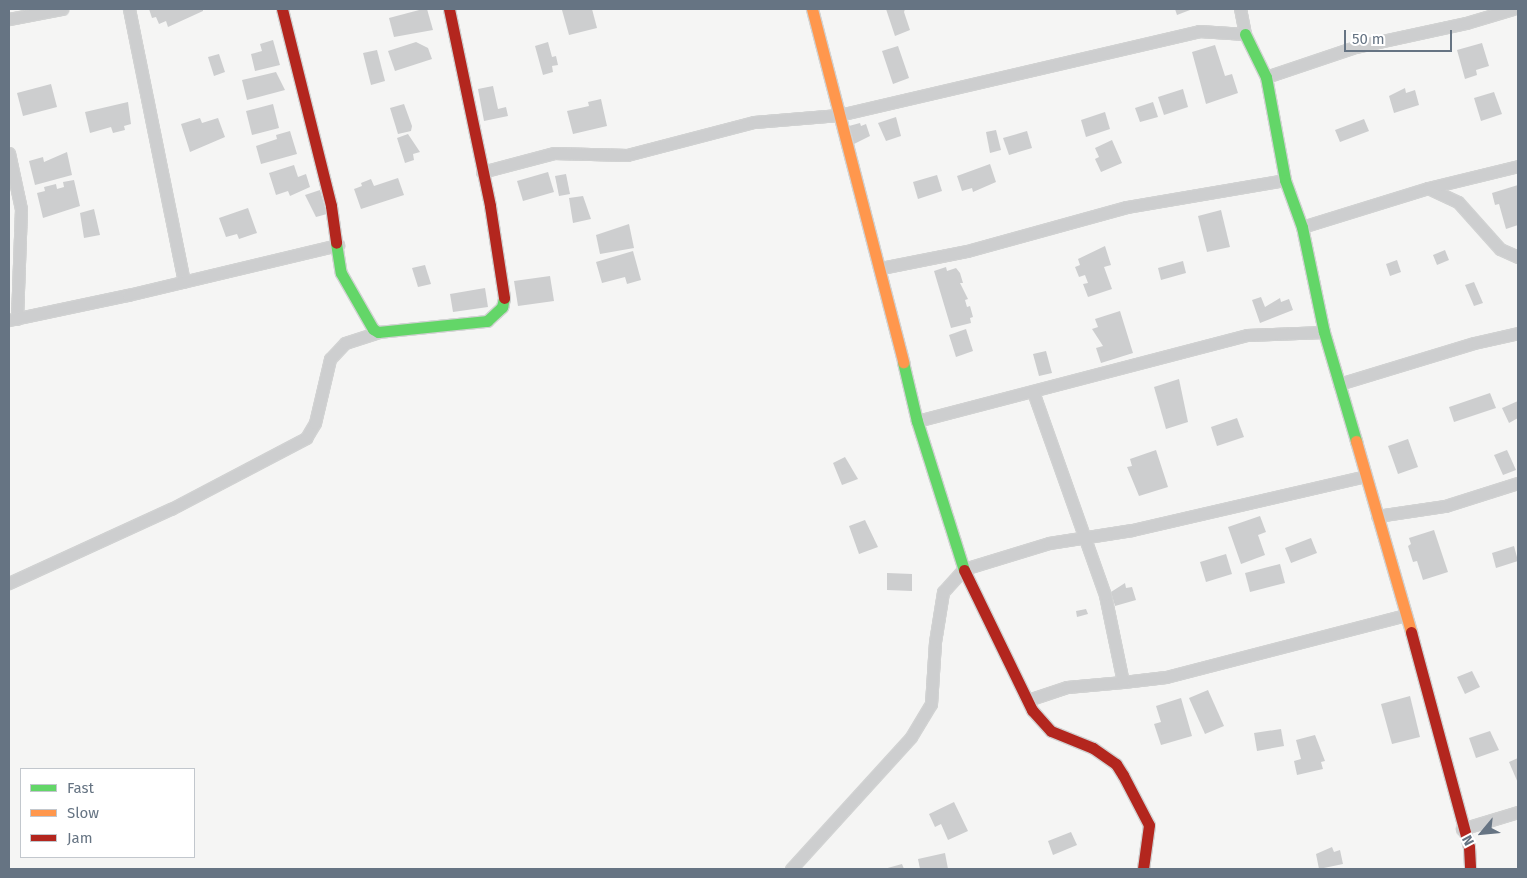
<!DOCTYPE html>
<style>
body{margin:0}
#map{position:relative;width:1527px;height:878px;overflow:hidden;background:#f5f5f4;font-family:"Fira Sans",sans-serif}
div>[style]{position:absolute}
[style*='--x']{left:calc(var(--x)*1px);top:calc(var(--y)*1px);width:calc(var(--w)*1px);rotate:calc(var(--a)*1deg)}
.building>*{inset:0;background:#cdcecf}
.roads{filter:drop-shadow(1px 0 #d1d2d2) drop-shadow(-1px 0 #d1d2d2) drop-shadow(0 1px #d1d2d2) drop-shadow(0 -1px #d1d2d2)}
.street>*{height:11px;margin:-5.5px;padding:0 5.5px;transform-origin:5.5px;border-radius:5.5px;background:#cdcecf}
.fast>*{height:11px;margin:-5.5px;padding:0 5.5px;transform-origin:5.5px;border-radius:5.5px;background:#63d668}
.slow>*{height:11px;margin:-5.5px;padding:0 5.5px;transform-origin:5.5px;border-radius:5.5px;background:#ff974d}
.jam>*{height:11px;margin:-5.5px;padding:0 5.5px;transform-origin:5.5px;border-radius:5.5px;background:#b3261e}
span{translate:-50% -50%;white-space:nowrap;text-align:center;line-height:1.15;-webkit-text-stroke:5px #fff;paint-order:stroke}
.frame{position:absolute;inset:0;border:10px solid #667483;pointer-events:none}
.legend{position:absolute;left:20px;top:768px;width:175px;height:90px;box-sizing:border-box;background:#fff;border:1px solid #c2c7cd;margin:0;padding:6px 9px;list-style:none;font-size:15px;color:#667483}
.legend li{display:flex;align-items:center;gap:10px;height:25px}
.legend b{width:25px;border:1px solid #c2c7cd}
.north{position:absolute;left:1457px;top:808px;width:50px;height:50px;-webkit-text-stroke:4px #fff;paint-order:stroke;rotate:242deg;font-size:14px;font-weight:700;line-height:20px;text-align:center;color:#667483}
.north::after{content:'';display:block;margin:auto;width:18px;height:22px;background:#667483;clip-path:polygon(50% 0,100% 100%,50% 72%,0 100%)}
.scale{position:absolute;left:1344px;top:30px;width:108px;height:22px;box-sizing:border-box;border:2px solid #667483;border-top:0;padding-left:6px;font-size:15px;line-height:18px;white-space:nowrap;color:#667483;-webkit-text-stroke:4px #fff;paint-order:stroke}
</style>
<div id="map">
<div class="building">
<i style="clip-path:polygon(149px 9px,203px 9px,203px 11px,168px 27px,166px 21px,159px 24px,156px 17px,152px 18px)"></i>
<i style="clip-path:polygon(423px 9px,427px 9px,433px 30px,394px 37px,389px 18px)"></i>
<i style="clip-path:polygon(569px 9px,592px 9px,597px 28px,569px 35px,562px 10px)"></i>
<i style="clip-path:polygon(886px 9px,905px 9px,904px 12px,910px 30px,895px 36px)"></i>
<i style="clip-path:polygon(1175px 9px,1190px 9px,1190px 10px,1177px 15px)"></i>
<i style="clip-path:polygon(273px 40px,280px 65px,255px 71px,251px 54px,262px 51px,260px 44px)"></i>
<i style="clip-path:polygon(416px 42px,428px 48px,432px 59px,395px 71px,388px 51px)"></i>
<i style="clip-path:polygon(548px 42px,552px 57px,556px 56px,558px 65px,552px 66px,553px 72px,543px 75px,535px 46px)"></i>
<i style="clip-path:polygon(1482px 43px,1489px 66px,1476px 70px,1477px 75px,1465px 79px,1457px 50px)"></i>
<i style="clip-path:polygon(1215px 45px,1225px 76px,1232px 74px,1238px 93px,1206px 104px,1192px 52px)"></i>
<i style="clip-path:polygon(898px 46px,909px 78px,893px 84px,882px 51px)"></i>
<i style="clip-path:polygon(377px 50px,385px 81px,371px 85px,363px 53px)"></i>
<i style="clip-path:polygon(219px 54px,225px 72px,214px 76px,208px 57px)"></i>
<i style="clip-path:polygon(276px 72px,285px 90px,247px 100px,242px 80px)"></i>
<i style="clip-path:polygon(51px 84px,57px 107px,23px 116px,17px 93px)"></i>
<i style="clip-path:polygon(493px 86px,498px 109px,506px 107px,508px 116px,484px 121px,478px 89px)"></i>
<i style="clip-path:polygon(1405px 88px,1406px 93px,1415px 90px,1419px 105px,1394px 113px,1389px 96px)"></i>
<i style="clip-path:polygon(1183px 89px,1188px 107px,1164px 115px,1158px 97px)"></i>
<i style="clip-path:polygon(1494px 92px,1502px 114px,1481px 121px,1474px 98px)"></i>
<i style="clip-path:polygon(601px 99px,607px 126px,573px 134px,567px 111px,589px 106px,588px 102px)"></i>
<i style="clip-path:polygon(128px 102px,131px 124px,124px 126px,125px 130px,113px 133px,111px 127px,90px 133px,85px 112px)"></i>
<i style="clip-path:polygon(1153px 102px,1158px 117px,1140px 122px,1135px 108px)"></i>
<i style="clip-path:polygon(273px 104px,279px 128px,252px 135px,246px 111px)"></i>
<i style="clip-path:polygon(404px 104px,412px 126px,411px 131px,398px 134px,390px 108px)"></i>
<i style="clip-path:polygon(1105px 112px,1110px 129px,1086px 137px,1081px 120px)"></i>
<i style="clip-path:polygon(896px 117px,901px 136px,886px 141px,878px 123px)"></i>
<i style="clip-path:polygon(200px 118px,202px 123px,218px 118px,225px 137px,190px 152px,181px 124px)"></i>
<i style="clip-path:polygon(1364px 119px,1369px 131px,1340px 142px,1335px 130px)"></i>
<i style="clip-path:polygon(860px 123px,861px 126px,866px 124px,870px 136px,854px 144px,849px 126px)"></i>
<i style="clip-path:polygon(996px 130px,1001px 150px,990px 153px,986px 132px)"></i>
<i style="clip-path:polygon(290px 131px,297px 154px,261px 164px,256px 146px,277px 139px,276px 135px)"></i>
<i style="clip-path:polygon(1027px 131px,1032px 148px,1009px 155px,1003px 138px)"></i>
<i style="clip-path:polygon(408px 134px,420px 152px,413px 154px,414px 160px,405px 163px,397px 138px)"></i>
<i style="clip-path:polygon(1112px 140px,1122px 163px,1101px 172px,1095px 159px,1099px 157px,1095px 148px)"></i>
<i style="clip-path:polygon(67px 152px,72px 175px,35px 185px,29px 161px,43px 157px,44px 162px)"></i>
<i style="clip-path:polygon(990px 164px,996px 182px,973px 192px,972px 188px,962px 191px,957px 176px)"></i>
<i style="clip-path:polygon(294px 165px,298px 177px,306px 174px,310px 187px,290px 196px,288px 191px,276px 195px,269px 173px)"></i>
<i style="clip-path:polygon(548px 172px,554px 192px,523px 201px,517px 181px)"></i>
<i style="clip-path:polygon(566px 174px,570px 194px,559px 196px,555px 176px)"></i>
<i style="clip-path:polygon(937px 175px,942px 191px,918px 199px,913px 182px)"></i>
<i style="clip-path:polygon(398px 178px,404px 195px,361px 209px,354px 189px,362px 186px,361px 183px,371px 179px,374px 186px)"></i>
<i style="clip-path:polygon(74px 180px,80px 206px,43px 218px,37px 193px,45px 191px,44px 187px,56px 184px,57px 189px,64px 187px,63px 182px)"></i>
<i style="clip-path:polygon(1518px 185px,1518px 225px,1506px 229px,1499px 204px,1495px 205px,1492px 193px)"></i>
<i style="clip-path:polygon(320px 190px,327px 214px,316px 217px,305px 195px)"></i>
<i style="clip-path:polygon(583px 196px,591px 219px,573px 223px,569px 198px)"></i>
<i style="clip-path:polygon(248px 208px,257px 233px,239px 239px,237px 234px,226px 237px,219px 218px)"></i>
<i style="clip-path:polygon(94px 209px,100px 235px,84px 238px,80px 213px)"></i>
<i style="clip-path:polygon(1221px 210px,1230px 247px,1207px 252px,1198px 216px)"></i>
<i style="clip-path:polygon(629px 224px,634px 248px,600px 254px,596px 235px)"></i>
<i style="clip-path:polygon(1105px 246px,1111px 265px,1104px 267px,1112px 289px,1088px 297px,1083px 284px,1088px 283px,1085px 275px,1079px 277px,1075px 267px,1080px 265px,1078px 259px)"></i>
<i style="clip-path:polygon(1445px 250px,1449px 260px,1437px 265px,1433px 255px)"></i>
<i style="clip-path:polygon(633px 251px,641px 280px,627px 284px,625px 277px,602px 283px,596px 262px)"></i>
<i style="clip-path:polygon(1397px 260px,1401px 272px,1390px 276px,1386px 264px)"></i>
<i style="clip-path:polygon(1183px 261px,1186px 273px,1161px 280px,1158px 268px)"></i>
<i style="clip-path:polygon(425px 265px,431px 284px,418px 287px,412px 268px)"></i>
<i style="clip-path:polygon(946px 267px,947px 271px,956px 268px,960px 273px,963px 283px,960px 283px,968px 299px,965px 300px,967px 307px,970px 306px,973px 317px,970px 318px,971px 323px,951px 328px,934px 271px)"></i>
<i style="clip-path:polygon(550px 276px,554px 301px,518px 306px,514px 281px)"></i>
<i style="clip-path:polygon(1474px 282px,1483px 303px,1474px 306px,1465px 285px)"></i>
<i style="clip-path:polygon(485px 288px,488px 307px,453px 312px,450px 294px)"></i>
<i style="clip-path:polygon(1261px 297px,1265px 307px,1280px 298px,1281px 302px,1289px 299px,1293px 310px,1260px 323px,1252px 300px)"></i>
<i style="clip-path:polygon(1120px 311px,1133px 353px,1101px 363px,1096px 348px,1103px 346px,1092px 329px,1098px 327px,1095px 319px)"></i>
<i style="clip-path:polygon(966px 329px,973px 351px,956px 357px,949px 335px)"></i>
<i style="clip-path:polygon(1046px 351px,1052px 373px,1039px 376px,1033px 354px)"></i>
<i style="clip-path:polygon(1179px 379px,1188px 422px,1166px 429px,1154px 387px)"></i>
<i style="clip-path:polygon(1490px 393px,1496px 408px,1454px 422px,1449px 407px)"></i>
<i style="clip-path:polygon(1518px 401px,1518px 418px,1509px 423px,1502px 408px)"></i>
<i style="clip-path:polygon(1237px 418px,1244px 437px,1217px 446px,1211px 427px)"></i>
<i style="clip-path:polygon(1408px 439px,1418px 467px,1398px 474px,1388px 446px)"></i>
<i style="clip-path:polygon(1156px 450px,1168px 487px,1139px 496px,1127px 467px,1132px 466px,1130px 459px)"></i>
<i style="clip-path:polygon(1507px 450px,1516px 470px,1503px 475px,1494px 455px)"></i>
<i style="clip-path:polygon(845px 457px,858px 479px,842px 485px,833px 463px)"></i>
<i style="clip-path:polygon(1260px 516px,1266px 532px,1258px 535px,1265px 555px,1241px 564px,1228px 527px)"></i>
<i style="clip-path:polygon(865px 520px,878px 547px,859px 554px,849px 526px)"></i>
<i style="clip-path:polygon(1434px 530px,1448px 572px,1423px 580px,1417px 561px,1413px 562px,1408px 546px,1411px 544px,1409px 538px)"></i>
<i style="clip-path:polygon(1311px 538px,1317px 553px,1291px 563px,1285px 548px)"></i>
<i style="clip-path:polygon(1514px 546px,1518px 561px,1496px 568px,1492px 553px)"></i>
<i style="clip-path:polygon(1226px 554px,1232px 574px,1206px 582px,1200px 562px)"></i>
<i style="clip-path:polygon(1280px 564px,1285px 583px,1250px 592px,1245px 573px)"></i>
<i style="clip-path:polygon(887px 573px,912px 574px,912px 591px,887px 590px)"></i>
<i style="clip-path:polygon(1125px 583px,1126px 588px,1132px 587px,1136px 600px,1115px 606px,1111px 592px)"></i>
<i style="clip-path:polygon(1086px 609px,1088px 614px,1077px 617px,1076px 611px)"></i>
<i style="clip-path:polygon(1472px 671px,1480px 687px,1465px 694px,1457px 677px)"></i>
<i style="clip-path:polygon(1208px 690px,1224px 726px,1205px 734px,1189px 698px)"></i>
<i style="clip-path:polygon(1410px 696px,1420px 737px,1392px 744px,1381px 704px)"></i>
<i style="clip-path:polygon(1181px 698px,1192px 736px,1161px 745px,1154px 724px,1161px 722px,1156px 706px)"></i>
<i style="clip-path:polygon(1281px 729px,1284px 746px,1257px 751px,1254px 733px)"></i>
<i style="clip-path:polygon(1490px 731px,1499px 750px,1476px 758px,1469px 738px)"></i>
<i style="clip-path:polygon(1315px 735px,1325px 761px,1321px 762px,1323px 769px,1297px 775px,1294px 761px,1301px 759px,1296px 740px)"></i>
<i style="clip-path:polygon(1518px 758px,1518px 783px,1509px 762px)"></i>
<i style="clip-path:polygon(954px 802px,968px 831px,948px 840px,941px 824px,935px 827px,929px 814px)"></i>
<i style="clip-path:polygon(1071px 832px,1077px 845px,1053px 855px,1048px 841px)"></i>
<i style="clip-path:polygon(1332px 847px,1334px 852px,1340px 850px,1343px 864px,1319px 869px,1316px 854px)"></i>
<i style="clip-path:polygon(945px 853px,948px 869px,920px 869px,918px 859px)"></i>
<i style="clip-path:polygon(902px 864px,904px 869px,884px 869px)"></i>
</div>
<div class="roads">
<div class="street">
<i style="--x:129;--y:9;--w:278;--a:78.6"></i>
<i style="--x:9;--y:19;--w:54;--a:-10.7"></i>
<i style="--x:1266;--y:77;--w:94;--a:-18.6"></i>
<i style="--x:1355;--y:47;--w:114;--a:-12.2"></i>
<i style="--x:1466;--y:23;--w:49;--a:-16.6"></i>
<i style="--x:9;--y:153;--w:57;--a:77.9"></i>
<i style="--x:21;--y:209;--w:110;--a:92.1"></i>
<i style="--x:482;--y:172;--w:74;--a:-14.8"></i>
<i style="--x:554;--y:153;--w:73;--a:1.6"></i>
<i style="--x:627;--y:155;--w:131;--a:-14.6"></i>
<i style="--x:754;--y:122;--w:85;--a:-4.7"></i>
<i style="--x:839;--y:115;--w:370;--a:-13.1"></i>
<i style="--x:1199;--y:31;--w:46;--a:3.7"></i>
<i style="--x:1245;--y:34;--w:25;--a:-101"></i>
<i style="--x:1428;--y:188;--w:33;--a:25"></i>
<i style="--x:1458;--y:202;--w:63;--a:48.2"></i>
<i style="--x:1500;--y:249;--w:20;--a:24"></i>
<i style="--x:1302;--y:227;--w:132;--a:-17.2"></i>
<i style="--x:1428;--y:188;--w:93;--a:-13.7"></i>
<i style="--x:881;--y:268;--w:88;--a:-11.2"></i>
<i style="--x:967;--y:251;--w:166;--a:-15.4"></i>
<i style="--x:1127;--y:207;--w:160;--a:-9.7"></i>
<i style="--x:9;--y:320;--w:122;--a:-11.9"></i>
<i style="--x:128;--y:295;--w:216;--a:-13.4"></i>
<i style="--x:1339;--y:384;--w:141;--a:-16.9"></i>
<i style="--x:1474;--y:343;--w:45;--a:-12.8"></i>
<i style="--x:917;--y:421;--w:341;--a:-14.6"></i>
<i style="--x:1247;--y:335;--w:77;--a:-2.2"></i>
<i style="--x:1377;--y:516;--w:69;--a:-8.4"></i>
<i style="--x:1445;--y:506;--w:77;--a:-17.5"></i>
<i style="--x:9;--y:583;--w:178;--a:-24.6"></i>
<i style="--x:171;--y:509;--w:153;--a:-27.7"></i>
<i style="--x:306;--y:438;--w:17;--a:-59"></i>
<i style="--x:315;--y:423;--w:66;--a:-76.8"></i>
<i style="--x:330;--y:359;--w:22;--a:-47"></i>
<i style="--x:345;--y:343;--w:35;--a:-18"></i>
<i style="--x:1123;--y:682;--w:43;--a:-6.6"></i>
<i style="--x:1166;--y:677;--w:247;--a:-14.5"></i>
<i style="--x:1028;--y:700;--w:41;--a:-18.4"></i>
<i style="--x:1067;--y:687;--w:56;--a:-5.1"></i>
<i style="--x:1123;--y:682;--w:89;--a:-101.7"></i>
<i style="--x:1105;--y:595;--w:215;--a:-109.5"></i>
<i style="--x:1462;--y:829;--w:59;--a:-16.9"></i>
<i style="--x:791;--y:869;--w:178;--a:-47.7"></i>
<i style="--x:911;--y:737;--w:39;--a:-59"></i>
<i style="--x:931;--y:704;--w:62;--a:-86.3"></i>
<i style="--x:935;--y:642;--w:51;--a:-80.9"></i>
<i style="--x:943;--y:592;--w:31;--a:-48"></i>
<i style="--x:964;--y:569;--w:89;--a:-17"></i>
<i style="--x:1049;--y:543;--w:84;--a:-8.9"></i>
<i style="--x:1132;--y:530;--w:239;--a:-13"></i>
</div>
<div class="fast">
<i style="--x:1245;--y:34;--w:48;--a:64"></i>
<i style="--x:1266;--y:77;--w:105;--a:79.5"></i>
<i style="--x:1285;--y:180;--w:50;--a:70.1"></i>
<i style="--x:1302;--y:227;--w:107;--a:78.2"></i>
<i style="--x:1324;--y:332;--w:114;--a:73.6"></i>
<i style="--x:336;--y:243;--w:30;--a:81"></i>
<i style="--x:341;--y:273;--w:64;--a:60.3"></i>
<i style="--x:373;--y:329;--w:6;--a:31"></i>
<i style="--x:378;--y:332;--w:110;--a:-5.8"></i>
<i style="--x:487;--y:321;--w:21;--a:-43"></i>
<i style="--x:502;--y:307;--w:9;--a:-77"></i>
<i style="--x:903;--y:362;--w:61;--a:76.7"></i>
<i style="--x:917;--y:421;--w:156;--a:72.5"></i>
</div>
<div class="slow">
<i style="--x:812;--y:9;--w:365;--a:75.5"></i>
<i style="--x:1356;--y:441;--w:199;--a:73.9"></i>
</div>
<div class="jam">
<i style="--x:282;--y:9;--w:203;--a:76"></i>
<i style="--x:331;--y:206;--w:37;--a:82"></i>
<i style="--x:449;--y:9;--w:201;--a:78.2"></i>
<i style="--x:490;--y:206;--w:93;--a:81.3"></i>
<i style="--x:964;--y:570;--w:156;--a:64.1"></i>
<i style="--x:1032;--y:710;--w:28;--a:48"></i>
<i style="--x:1051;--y:731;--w:45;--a:22"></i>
<i style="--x:1093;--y:748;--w:28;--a:35"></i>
<i style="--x:1116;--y:764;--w:13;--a:58"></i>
<i style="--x:1123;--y:775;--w:56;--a:62.5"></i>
<i style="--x:1149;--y:825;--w:44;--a:97.8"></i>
<i style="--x:1411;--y:632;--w:223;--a:74.9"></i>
<i style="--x:1469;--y:847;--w:22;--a:87"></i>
</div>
</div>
<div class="frame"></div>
<ul class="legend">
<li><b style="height:6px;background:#63d668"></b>Fast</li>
<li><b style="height:6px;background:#ff974d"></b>Slow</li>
<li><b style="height:6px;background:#b3261e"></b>Jam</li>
</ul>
<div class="north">N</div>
<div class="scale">50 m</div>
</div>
